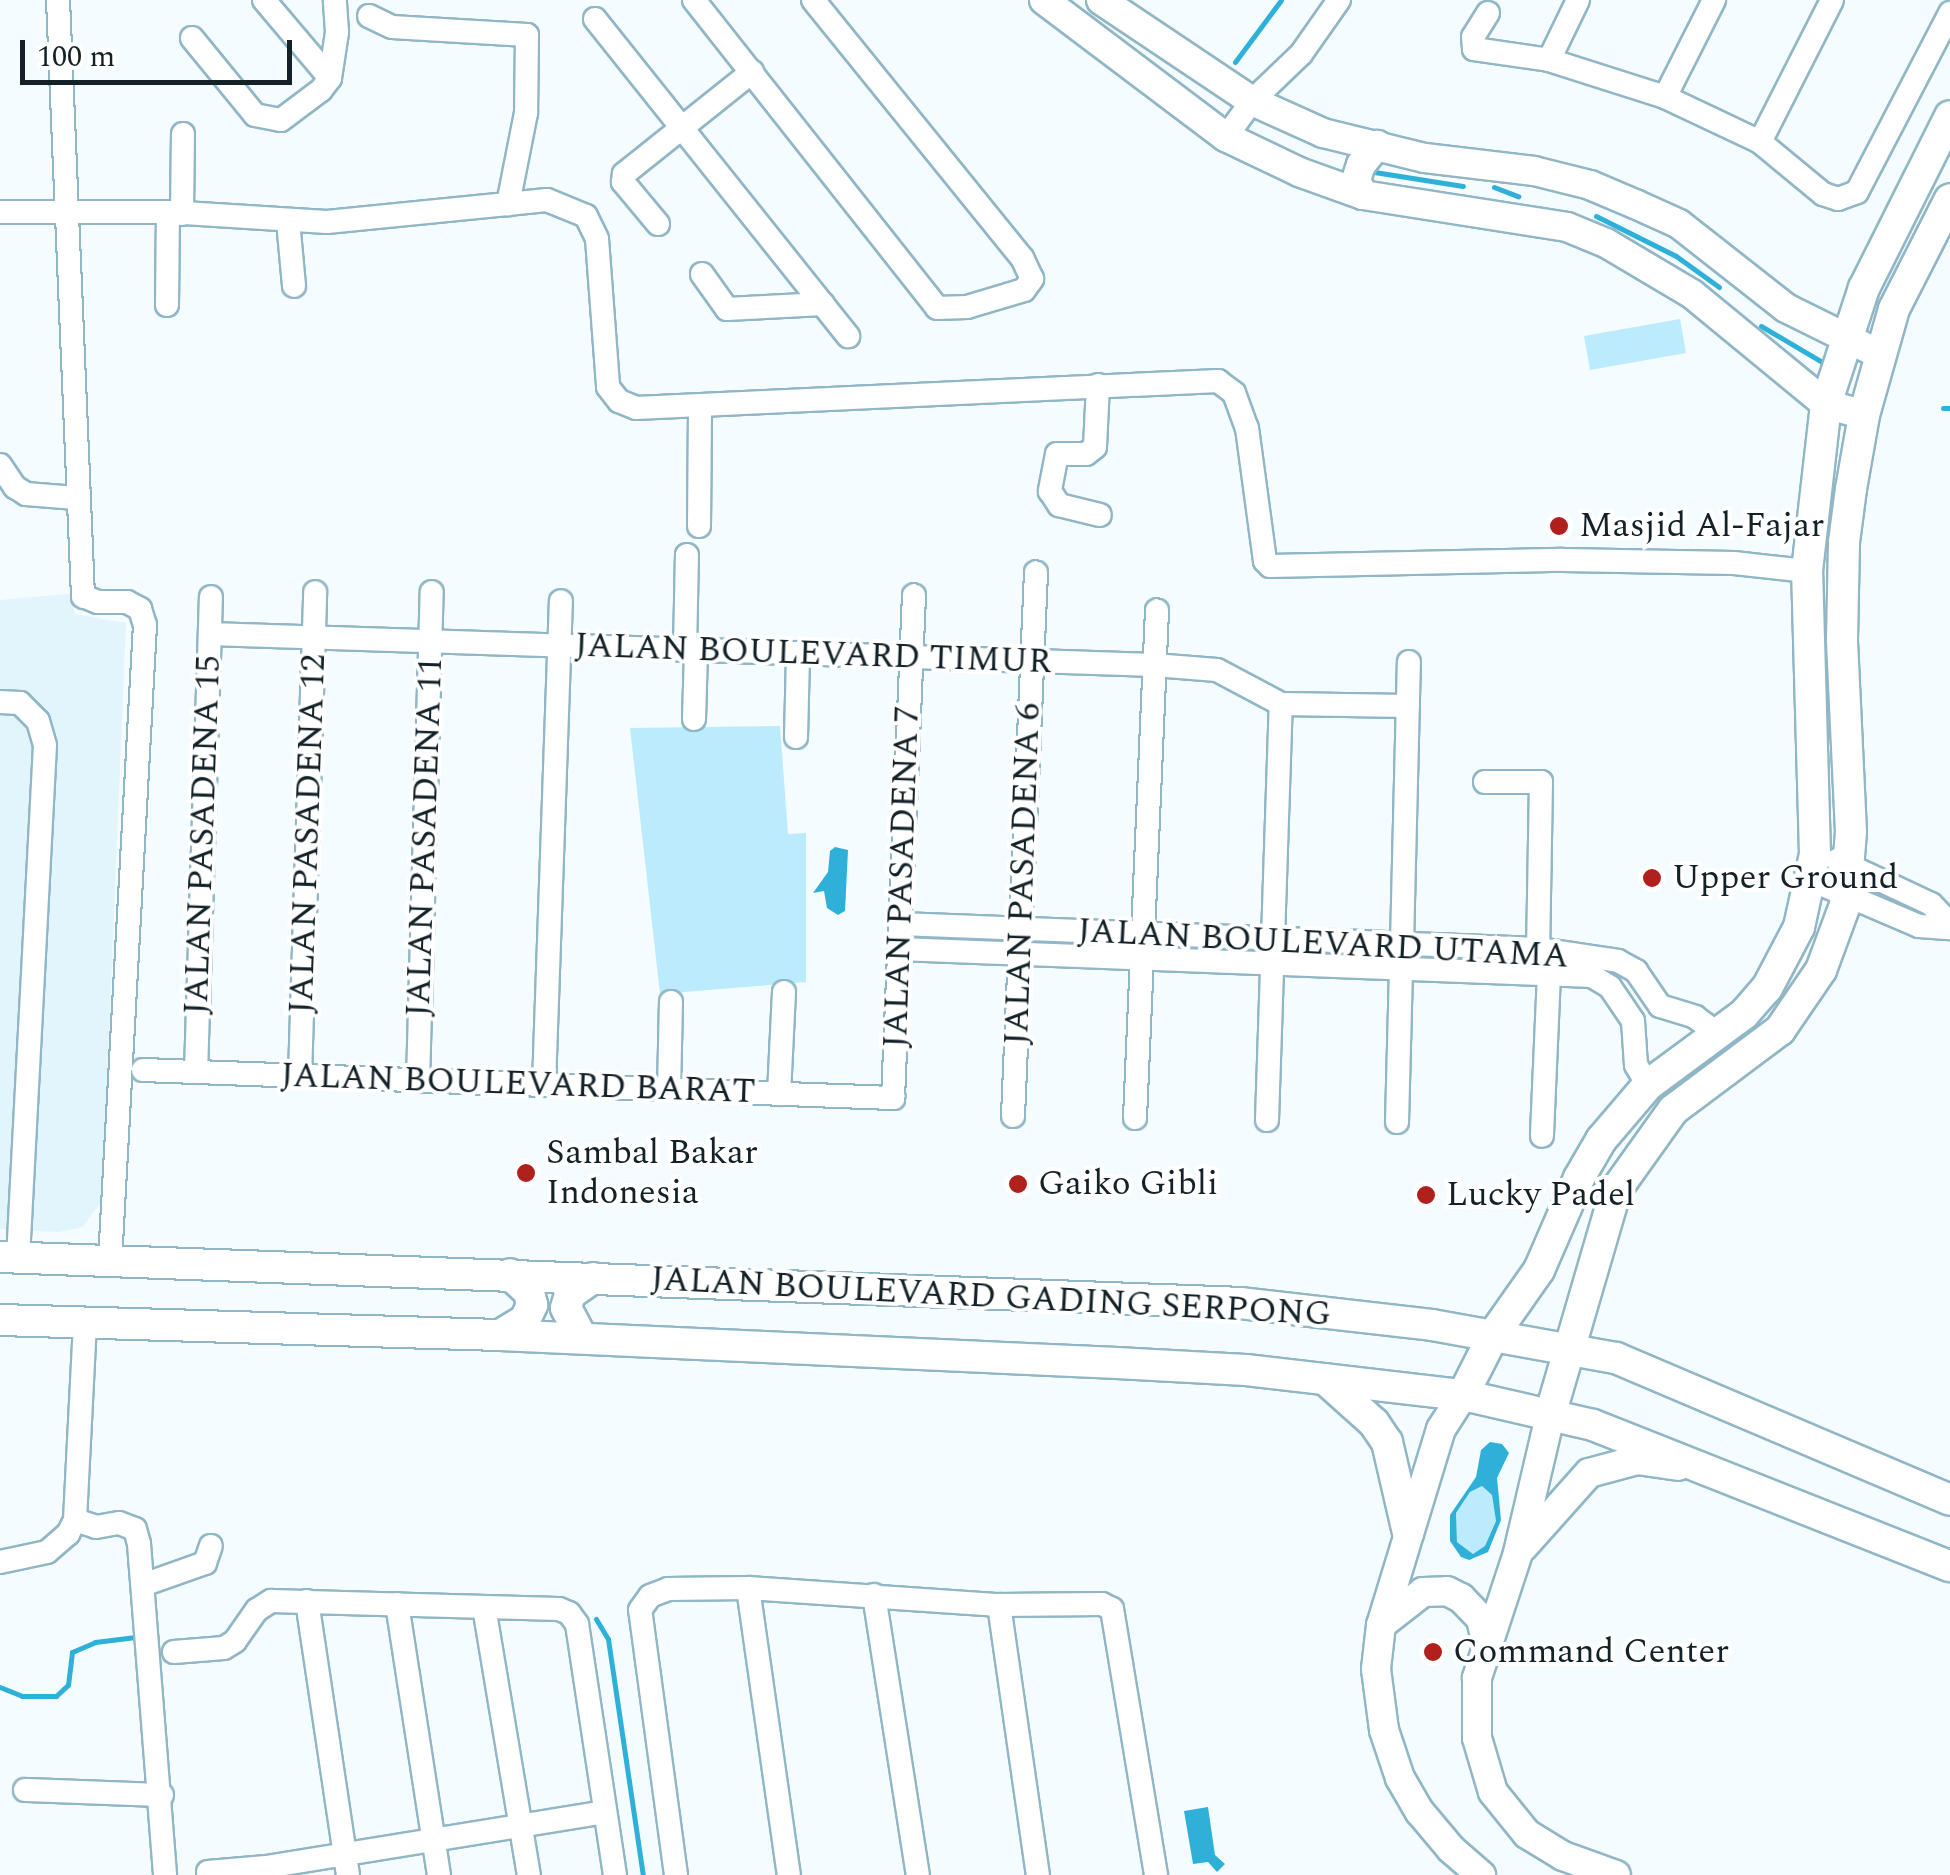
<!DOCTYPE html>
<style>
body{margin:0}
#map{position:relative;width:1950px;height:1875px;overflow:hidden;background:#f4fcff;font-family:Spectral,serif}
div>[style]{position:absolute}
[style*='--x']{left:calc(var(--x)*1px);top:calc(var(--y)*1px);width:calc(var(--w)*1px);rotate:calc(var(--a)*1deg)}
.built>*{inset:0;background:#e2f4fc}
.green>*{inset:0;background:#bcebfd}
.water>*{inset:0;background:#2fb0d9}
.stream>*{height:5px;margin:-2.5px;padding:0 2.5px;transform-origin:2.5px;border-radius:2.5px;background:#2fb0d9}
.roads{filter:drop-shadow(2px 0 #91b6c5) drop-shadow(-2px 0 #91b6c5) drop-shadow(0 2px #91b6c5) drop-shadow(0 -2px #91b6c5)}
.minor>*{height:22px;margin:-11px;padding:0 11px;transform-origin:11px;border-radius:11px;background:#fff}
.tertiary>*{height:28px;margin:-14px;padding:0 14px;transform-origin:14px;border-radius:14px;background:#fff}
.secondary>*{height:30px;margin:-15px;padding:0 15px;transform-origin:15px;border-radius:15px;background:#fff}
.dots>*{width:28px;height:28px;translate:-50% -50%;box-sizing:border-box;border:5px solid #fff;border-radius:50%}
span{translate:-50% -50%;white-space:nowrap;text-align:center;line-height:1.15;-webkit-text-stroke:8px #fff;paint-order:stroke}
.poi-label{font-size:35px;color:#142228}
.left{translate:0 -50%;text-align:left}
.street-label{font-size:35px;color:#142228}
.scale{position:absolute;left:20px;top:40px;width:272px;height:45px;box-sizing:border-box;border:5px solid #142228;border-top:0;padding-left:12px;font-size:30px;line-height:35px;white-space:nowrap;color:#142228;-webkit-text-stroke:8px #fff;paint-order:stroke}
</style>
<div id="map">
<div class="built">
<i style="clip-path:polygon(70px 594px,75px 614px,126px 623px,102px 1200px,83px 1227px,59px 1232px,0 1229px,0 600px)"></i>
</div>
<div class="green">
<i style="clip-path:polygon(1680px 319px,1686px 353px,1590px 370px,1584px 336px)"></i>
<i style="clip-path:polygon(780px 726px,788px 834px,806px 833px,806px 982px,660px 994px,630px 728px)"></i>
<i style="clip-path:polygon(1482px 1486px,1492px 1495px,1496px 1521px,1485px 1547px,1473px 1554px,1457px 1542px,1456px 1513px,1470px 1492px)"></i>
</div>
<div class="water">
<i style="clip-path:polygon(835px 847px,848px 850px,845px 911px,838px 915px,827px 908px,824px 891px,813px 893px,828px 872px,830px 851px)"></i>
<i style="clip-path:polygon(evenodd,1490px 1442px,1502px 1444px,1509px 1453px,1497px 1478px,1501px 1520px,1488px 1552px,1469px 1560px,1461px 1557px,1450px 1541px,1450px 1515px,1476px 1477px,1481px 1450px,1490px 1442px,1482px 1486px,1492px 1495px,1496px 1521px,1485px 1546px,1473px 1554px,1457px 1542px,1456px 1513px,1470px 1492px,1482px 1486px)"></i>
<i style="clip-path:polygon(1208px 1807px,1215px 1855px,1225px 1864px,1217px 1872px,1208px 1862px,1193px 1864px,1184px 1811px)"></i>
</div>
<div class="stream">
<i style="--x:1235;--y:62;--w:77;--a:-53.4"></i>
<i style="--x:1368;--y:171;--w:96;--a:9"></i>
<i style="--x:1494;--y:187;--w:26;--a:21"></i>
<i style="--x:1596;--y:216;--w:89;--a:26.6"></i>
<i style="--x:1676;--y:256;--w:53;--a:35.8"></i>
<i style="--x:1761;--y:326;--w:79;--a:30.5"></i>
<i style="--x:1943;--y:408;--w:7;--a:0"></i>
<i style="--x:596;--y:1619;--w:23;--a:59"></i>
<i style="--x:608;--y:1639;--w:239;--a:81.6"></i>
<i style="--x:0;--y:1687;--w:24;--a:22"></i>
<i style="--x:22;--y:1696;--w:34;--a:0"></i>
<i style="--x:56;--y:1696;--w:16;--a:-43"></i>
<i style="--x:68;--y:1685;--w:33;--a:-83"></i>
<i style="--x:72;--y:1652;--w:25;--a:-23"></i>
<i style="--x:95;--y:1642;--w:41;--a:-7"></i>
</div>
<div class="roads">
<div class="minor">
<i style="--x:58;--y:0;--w:597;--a:87.6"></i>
<i style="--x:83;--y:596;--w:16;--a:22"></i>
<i style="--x:98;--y:602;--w:29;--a:0"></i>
<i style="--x:127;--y:602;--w:15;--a:28"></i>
<i style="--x:140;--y:609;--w:17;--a:73"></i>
<i style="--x:145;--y:625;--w:636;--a:93.15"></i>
<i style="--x:264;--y:0;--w:102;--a:49.8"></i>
<i style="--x:694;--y:0;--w:392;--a:51.7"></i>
<i style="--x:937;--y:308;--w:30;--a:-2"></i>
<i style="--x:967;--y:307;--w:59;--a:-16.6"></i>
<i style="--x:1024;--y:290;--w:14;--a:-54"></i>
<i style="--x:1032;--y:279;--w:23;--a:-115"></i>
<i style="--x:1022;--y:258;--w:332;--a:-129"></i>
<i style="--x:1488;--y:13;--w:28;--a:122"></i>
<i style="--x:1473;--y:37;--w:12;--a:85"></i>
<i style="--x:1474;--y:49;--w:76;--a:8.3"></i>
<i style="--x:1549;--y:60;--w:122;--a:17.7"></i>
<i style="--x:1665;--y:97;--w:105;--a:25.3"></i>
<i style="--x:1760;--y:142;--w:82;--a:39.5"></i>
<i style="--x:1823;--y:194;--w:16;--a:18"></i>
<i style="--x:1838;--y:199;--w:20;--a:-20"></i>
<i style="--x:1857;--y:192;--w:202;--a:-62.5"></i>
<i style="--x:369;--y:16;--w:25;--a:26"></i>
<i style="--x:392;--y:27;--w:135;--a:3.4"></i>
<i style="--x:527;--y:35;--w:78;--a:90.7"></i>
<i style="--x:526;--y:113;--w:93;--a:101.2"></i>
<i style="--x:595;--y:19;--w:406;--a:51.4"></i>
<i style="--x:192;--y:38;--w:99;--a:50.7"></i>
<i style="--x:255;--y:115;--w:26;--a:11"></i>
<i style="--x:281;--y:120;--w:50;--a:-36.9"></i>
<i style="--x:321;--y:90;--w:15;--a:-53"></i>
<i style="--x:330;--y:78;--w:47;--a:-81.3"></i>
<i style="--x:337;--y:32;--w:32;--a:-94"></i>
<i style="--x:1549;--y:60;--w:67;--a:-64.2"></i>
<i style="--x:1665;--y:97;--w:109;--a:-63.2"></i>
<i style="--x:1226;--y:137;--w:44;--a:-54.2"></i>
<i style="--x:1252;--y:101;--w:68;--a:-43.8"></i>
<i style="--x:1301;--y:54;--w:66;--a:-54.9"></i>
<i style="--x:1760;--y:142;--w:159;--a:-63.1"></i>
<i style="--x:0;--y:212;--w:168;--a:0"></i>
<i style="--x:168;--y:212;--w:159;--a:3.6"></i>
<i style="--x:327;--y:222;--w:221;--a:-5.7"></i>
<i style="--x:547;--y:200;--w:42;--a:22.3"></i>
<i style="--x:586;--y:216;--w:25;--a:64"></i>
<i style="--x:597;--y:239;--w:148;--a:85.7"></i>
<i style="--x:608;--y:387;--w:18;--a:52"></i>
<i style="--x:619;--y:401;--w:18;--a:22"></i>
<i style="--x:636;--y:408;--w:583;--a:-2.66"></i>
<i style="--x:1218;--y:381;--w:20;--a:37"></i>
<i style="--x:1234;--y:393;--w:37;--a:70"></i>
<i style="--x:1247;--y:428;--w:134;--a:82.3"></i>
<i style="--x:1265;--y:561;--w:7;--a:45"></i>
<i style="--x:1270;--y:566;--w:293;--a:-1.2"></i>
<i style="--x:1563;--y:560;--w:171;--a:1"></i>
<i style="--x:1734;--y:563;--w:73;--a:6.3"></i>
<i style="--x:182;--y:214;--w:80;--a:-89.3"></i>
<i style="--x:288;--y:221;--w:65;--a:84.7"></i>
<i style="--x:658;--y:224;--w:55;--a:-129.8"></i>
<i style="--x:623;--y:182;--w:8;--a:-83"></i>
<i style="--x:624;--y:174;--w:164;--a:-38.6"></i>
<i style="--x:702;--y:274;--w:43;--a:54.5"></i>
<i style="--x:727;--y:309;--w:96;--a:-3"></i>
<i style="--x:167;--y:305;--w:93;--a:-89.4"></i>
<i style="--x:1098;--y:385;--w:62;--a:92.8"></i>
<i style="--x:1095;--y:447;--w:11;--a:142"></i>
<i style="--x:1086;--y:454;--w:29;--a:180"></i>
<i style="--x:1057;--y:454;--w:38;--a:101"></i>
<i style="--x:1050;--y:491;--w:17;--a:57"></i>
<i style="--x:1059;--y:505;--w:42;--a:13.7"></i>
<i style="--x:0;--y:465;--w:27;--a:56"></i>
<i style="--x:15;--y:487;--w:13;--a:32"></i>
<i style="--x:26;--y:494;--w:50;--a:4.6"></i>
<i style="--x:699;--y:526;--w:120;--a:-89.5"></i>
<i style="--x:210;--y:634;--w:945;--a:1.88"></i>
<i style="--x:1154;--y:665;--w:63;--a:4.5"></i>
<i style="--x:1217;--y:670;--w:72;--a:28"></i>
<i style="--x:1281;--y:704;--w:127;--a:0.9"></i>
<i style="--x:685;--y:649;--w:94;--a:-88.8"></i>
<i style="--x:0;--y:702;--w:20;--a:3"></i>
<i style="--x:20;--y:703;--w:25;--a:45"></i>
<i style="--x:38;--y:721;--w:25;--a:74"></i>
<i style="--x:45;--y:745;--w:514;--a:93.01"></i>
<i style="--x:694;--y:719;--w:69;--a:-88.3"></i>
<i style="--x:796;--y:737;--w:84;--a:-88.6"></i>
<i style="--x:1485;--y:782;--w:56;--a:0"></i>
<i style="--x:1541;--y:782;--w:167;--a:91"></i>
<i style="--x:1538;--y:949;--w:27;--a:66"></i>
<i style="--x:1549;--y:974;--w:162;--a:92.5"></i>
<i style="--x:1837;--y:860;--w:104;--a:25.1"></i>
<i style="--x:1931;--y:904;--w:28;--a:46"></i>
<i style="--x:1811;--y:880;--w:117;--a:23.1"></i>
<i style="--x:1919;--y:926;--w:31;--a:4"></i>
<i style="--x:900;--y:924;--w:638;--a:2.24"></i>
<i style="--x:1538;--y:949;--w:81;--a:8.5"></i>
<i style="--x:1618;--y:961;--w:21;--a:29"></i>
<i style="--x:1636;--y:971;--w:42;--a:55.6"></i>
<i style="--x:1660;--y:1006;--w:37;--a:17"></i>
<i style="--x:1695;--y:1017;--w:29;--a:36"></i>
<i style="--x:1402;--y:944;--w:282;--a:-88.6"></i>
<i style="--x:899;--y:949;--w:694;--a:2.23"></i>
<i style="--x:1592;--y:976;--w:21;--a:31"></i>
<i style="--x:1610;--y:987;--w:41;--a:55.9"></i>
<i style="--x:1633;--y:1021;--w:44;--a:86.1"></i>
<i style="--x:1636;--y:1065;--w:23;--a:59"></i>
<i style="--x:143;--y:1070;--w:751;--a:2.14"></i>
<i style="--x:893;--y:1098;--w:503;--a:-87.61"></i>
<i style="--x:196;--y:1072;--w:475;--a:-88.2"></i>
<i style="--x:300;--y:1076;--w:484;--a:-88.2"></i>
<i style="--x:418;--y:1081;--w:489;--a:-88.4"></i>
<i style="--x:544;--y:1085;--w:484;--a:-88"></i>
<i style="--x:669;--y:1090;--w:88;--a:-88.7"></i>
<i style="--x:779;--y:1094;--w:102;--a:-87.2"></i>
<i style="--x:1013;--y:1116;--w:544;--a:-87.58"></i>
<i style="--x:1135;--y:1118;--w:508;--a:-87.52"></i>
<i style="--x:1267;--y:1120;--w:416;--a:-88.1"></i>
<i style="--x:1397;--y:1122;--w:153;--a:-88.5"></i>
<i style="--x:75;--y:1520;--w:22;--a:18"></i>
<i style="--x:96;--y:1527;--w:23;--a:-10"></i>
<i style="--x:119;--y:1523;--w:17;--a:21"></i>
<i style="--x:135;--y:1529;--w:16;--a:75"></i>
<i style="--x:139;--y:1544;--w:332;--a:85.5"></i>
<i style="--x:0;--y:1562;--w:48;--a:-12"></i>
<i style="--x:47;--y:1552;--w:28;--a:-41"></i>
<i style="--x:68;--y:1534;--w:16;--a:-63"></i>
<i style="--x:75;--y:1520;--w:197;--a:-87.1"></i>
<i style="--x:143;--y:1585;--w:66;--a:-19.5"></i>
<i style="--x:205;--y:1563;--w:18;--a:-71"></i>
<i style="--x:748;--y:1588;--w:290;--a:81.9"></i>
<i style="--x:874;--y:1595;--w:283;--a:81.1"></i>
<i style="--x:307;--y:1601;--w:277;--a:81.5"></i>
<i style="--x:397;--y:1604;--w:274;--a:81.2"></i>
<i style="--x:999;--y:1605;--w:273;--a:81.8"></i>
<i style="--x:484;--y:1607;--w:272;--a:80.5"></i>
<i style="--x:174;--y:1652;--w:50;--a:-4.6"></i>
<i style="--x:224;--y:1648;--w:13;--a:-32"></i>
<i style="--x:235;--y:1641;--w:38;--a:-55"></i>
<i style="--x:257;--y:1610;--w:17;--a:-33"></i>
<i style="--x:271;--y:1601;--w:288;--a:1.6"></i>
<i style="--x:559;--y:1609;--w:11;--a:22"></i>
<i style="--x:569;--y:1613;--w:14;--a:54"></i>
<i style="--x:577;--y:1624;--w:254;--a:81.4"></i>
<i style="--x:25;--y:1790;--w:137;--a:2.1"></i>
<i style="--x:208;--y:1872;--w:58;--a:-4.9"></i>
<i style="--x:266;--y:1867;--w:343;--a:-9.2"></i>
<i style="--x:676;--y:1875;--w:267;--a:-97.7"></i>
<i style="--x:640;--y:1610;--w:17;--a:-54"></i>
<i style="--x:650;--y:1596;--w:19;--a:-21"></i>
<i style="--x:668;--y:1589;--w:80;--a:-0.7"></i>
<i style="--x:748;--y:1588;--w:252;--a:3.9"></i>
<i style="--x:999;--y:1605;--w:103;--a:-0.6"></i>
<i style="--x:1102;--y:1604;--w:11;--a:27"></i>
<i style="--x:1112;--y:1609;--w:270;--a:80.6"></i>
</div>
<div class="tertiary">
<i style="--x:1044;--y:0;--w:228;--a:37"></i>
<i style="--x:1226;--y:137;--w:81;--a:25.6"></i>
<i style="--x:1299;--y:172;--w:68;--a:19.8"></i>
<i style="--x:1363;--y:195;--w:206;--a:8.9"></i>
<i style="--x:1567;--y:227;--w:42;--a:22.3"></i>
<i style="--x:1606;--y:243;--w:100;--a:30.7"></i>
<i style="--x:1692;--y:294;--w:173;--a:39.4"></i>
<i style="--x:1826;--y:404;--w:40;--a:16"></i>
<i style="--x:1101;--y:0;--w:182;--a:33.8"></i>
<i style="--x:1252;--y:101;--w:78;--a:24.3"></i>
<i style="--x:1323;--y:133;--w:105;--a:13.8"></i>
<i style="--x:1425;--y:158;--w:110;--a:6.8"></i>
<i style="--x:1534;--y:171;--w:58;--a:14"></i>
<i style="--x:1590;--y:185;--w:49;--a:22.9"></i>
<i style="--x:1635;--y:204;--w:48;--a:24.4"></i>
<i style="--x:1679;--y:224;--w:136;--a:38.1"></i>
<i style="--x:1786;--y:308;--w:106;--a:26.3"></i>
<i style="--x:1363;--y:195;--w:17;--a:-115"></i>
<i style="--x:1356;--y:180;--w:16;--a:-72"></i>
<i style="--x:1361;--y:165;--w:26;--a:-51"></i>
<i style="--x:1463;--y:1395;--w:40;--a:122.9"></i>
<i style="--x:1441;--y:1429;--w:205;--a:107"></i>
<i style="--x:1381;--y:1625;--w:44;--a:96.5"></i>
<i style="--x:1376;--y:1669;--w:62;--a:82.5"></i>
<i style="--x:1384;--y:1730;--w:51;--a:71.6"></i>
<i style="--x:1400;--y:1778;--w:39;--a:60"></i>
<i style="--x:1420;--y:1812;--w:48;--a:50"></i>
<i style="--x:1451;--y:1849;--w:40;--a:41"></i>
<i style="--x:1551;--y:1412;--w:145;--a:103.2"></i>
<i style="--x:1518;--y:1553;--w:132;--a:108.2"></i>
<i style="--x:1477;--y:1678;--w:60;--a:90"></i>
<i style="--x:1477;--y:1738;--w:56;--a:73.5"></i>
<i style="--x:1493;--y:1792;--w:54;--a:51"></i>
<i style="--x:1527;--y:1834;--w:42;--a:31.4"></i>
<i style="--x:1563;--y:1856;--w:56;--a:19.7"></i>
<i style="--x:1523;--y:1547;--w:99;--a:-48.3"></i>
<i style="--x:1589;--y:1473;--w:50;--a:-15.2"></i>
<i style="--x:1637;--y:1460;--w:42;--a:8.1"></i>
<i style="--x:1382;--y:1624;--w:52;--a:-38"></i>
<i style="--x:1423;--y:1592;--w:24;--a:-2"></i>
<i style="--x:1447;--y:1591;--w:16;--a:27"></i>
<i style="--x:1461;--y:1598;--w:29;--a:46"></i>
<i style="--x:1481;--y:1619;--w:27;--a:77"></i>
</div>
<div class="secondary">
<i style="--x:0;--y:1257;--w:1241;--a:2.12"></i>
<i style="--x:1240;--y:1303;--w:193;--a:6.5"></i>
<i style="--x:1432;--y:1325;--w:187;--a:10.2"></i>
<i style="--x:1616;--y:1358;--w:363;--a:23"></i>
<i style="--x:0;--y:1320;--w:500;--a:1.72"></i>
<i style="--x:500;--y:1335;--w:618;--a:2.6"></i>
<i style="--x:1117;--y:1363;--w:129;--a:3.1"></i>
<i style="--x:1246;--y:1370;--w:218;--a:6.6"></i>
<i style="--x:1463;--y:1395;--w:133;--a:13"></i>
<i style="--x:1593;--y:1425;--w:384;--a:21.6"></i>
<i style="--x:500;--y:1335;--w:29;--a:-31"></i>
<i style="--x:525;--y:1320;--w:17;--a:-65"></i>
<i style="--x:532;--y:1305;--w:13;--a:-103"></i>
<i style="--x:529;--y:1292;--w:26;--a:-137"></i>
<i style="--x:582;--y:1338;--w:34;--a:-118"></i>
<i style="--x:566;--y:1308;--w:15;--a:-74"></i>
<i style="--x:570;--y:1294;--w:28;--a:-35"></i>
<i style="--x:1325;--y:1379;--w:66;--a:41.9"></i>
<i style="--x:1374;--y:1423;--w:23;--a:56"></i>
<i style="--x:1387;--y:1442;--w:93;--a:77"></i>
<i style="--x:1463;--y:1395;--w:68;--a:-63.1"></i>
<i style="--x:1494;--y:1334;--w:78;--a:-54.9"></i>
<i style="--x:1539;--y:1270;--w:100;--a:-66.5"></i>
<i style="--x:1579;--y:1178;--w:44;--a:-59.9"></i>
<i style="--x:1601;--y:1140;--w:72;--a:-49.5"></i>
<i style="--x:1648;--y:1085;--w:119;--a:-36.5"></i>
<i style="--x:1744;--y:1014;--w:35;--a:-49"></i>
<i style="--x:1767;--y:988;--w:69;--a:-62.3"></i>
<i style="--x:1799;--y:927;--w:75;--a:-77.6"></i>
<i style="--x:1815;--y:854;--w:283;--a:-91.6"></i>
<i style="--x:1807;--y:571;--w:168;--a:-83.5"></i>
<i style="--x:1826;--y:404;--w:122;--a:-71.9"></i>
<i style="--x:1864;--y:288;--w:192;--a:-63.4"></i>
<i style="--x:1551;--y:1412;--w:231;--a:-73.7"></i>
<i style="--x:1616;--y:1190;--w:98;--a:-54.5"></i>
<i style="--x:1673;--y:1110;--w:134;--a:-36.8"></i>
<i style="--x:1780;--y:1030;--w:73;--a:-55.7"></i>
<i style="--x:1821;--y:970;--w:69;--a:-69.7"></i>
<i style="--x:1845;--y:905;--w:73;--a:-85.3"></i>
<i style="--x:1851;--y:832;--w:193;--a:-92.7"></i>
<i style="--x:1842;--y:639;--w:97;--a:-88.8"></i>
<i style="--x:1844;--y:542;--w:53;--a:-82.5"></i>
<i style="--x:1851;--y:489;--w:75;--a:-80"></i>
<i style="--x:1864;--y:415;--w:110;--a:-74.2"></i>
<i style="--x:1894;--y:309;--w:123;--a:-63"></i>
</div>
</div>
<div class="dots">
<i style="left:1559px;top:526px;background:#b0201d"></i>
<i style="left:1652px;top:878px;background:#b0201d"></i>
<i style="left:526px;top:1173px;background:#b0201d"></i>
<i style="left:1018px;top:1184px;background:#b0201d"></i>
<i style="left:1426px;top:1195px;background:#b0201d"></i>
<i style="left:1433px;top:1652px;background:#b0201d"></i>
</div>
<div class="poi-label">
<span class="left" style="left:1579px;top:526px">Masjid Al-Fajar</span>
<span class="left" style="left:1672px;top:878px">Upper Ground</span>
<span class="left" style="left:546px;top:1173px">Sambal Bakar<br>Indonesia</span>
<span class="left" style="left:1038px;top:1184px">Gaiko Gibli</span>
<span class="left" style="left:1446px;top:1195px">Lucky Padel</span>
<span class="left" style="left:1453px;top:1652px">Command Center</span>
</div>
<div class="street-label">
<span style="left:813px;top:654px;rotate:2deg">JALAN BOULEVARD TIMUR</span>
<span style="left:308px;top:834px;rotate:-88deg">JALAN PASADENA 12</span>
<span style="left:203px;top:835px;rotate:-88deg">JALAN PASADENA 15</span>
<span style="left:425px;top:837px;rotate:-88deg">JALAN PASADENA 11</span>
<span style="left:1023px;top:874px;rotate:-88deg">JALAN PASADENA 6</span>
<span style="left:902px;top:877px;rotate:-88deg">JALAN PASADENA 7</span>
<span style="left:1323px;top:944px;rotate:3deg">JALAN BOULEVARD UTAMA</span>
<span style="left:518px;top:1084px;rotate:2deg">JALAN BOULEVARD BARAT</span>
<span style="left:991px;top:1297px;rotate:3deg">JALAN BOULEVARD GADING SERPONG</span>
</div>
<div class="scale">100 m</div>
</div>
